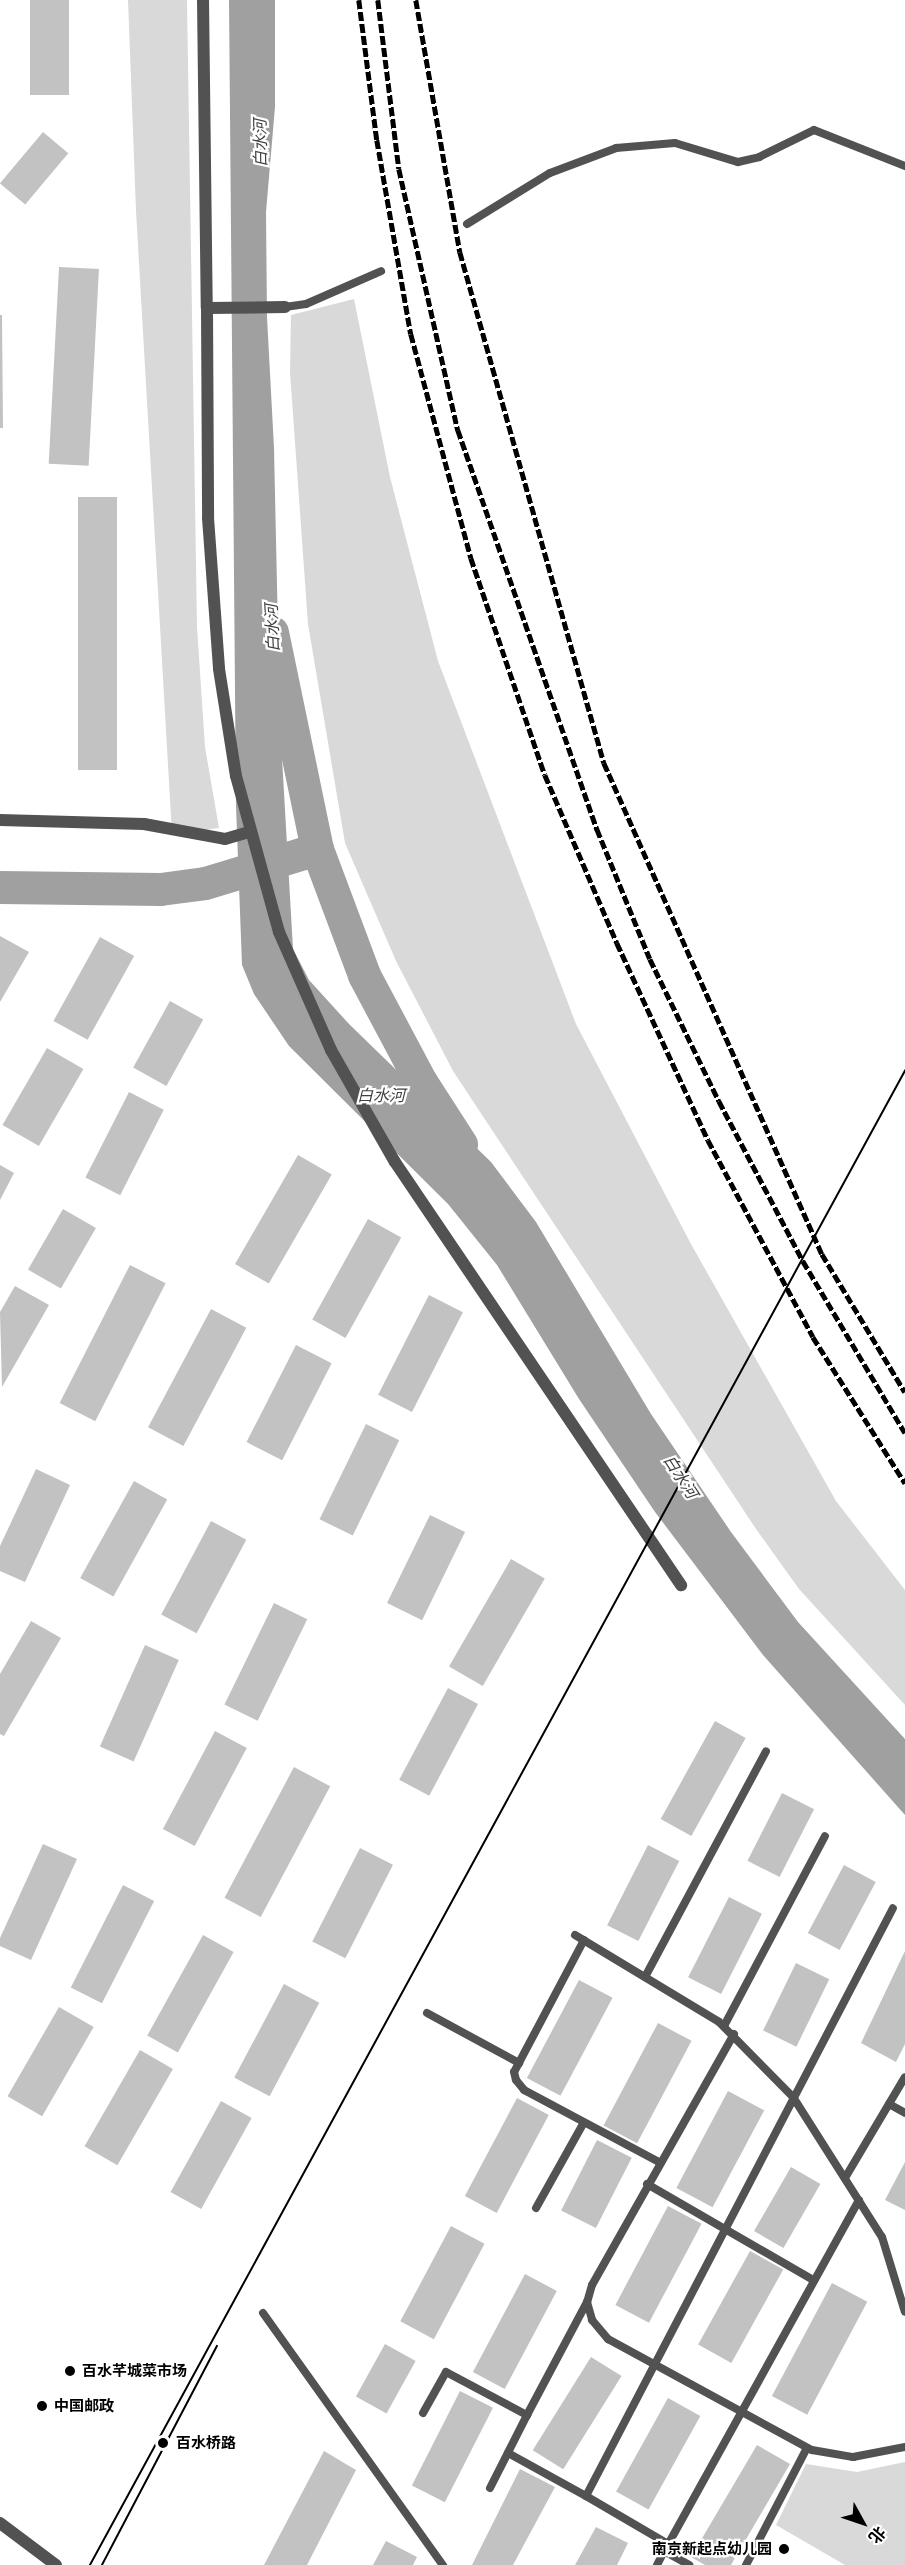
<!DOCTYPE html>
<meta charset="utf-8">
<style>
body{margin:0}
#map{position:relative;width:905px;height:2565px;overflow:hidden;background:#fff;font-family:"Public Sans","Noto Sans SC",sans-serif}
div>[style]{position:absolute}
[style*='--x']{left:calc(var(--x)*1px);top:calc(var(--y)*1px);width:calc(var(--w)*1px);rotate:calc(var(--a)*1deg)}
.green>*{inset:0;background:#d9d9d9}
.water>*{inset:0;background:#a0a0a0}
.river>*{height:33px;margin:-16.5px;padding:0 16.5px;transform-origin:16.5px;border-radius:16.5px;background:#a0a0a0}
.building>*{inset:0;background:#c2c2c2;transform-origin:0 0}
.service>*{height:8px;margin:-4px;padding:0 4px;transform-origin:4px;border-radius:4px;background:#525252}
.minor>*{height:12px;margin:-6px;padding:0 6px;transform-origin:6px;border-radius:6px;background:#525252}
.tertiary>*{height:12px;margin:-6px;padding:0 6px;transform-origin:6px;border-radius:6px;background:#525252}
.tram>*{height:1.5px;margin:-0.75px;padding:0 0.75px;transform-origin:0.75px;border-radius:0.75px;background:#000}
.rail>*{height:4.5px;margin-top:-2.25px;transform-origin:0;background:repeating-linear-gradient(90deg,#000 0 9px,transparent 0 12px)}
.dots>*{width:16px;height:16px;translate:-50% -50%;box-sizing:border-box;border:3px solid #fff;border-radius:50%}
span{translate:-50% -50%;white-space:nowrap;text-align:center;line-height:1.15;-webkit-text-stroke:4.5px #fff;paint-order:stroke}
.poi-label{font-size:15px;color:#000;font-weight:700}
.left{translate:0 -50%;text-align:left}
.right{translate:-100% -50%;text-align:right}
.water-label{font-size:16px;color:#414141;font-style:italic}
.north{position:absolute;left:833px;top:2493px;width:60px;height:60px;-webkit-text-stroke:4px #fff;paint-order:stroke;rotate:130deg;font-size:16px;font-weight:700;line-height:24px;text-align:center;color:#000}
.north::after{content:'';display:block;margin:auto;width:21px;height:27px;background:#000;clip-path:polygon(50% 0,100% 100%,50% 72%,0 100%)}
</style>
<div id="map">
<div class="green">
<div style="clip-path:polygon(128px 0,187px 0,197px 627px,205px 747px,219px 828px,172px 834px,136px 211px)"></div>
<div style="clip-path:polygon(354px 299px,390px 477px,438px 661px,576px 1024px,691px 1244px,836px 1501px,905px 1590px,905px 1705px,799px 1589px,756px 1529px,453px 1071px,396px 961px,345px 843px,308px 624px,290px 372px,291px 315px)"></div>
<div style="clip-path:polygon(905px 2462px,905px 2565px,845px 2565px,776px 2525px,806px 2464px,857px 2472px)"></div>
</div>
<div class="water">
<div style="clip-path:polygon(229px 0,275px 0,275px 107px,266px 212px,267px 317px,274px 448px,280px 723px,293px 949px,309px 980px,349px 1024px,491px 1162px,536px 1222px,651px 1414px,731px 1532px,798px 1622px,905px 1739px,905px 1815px,763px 1655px,655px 1512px,579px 1399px,497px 1265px,448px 1204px,289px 1046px,254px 994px,242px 965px,236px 806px)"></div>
</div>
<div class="river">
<div style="--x:272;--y:632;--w:222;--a:78.3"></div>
<div style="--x:317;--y:849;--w:134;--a:69.5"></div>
<div style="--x:364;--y:975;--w:121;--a:62"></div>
<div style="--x:421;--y:1082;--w:74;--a:57.2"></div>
<div style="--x:0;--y:887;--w:160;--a:0.7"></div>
<div style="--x:160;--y:889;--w:45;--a:-7.6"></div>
<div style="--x:205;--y:883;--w:117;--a:-16.9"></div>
</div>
<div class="building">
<div style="left:30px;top:0;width:39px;height:95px"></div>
<div style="left:43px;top:132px;width:33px;height:67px;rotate:40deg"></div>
<div style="left:59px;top:267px;width:40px;height:197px;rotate:3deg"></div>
<div style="clip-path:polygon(0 315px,2px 315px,3px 428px,0 428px)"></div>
<div style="left:117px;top:497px;width:273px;height:39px;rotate:90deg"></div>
<div style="clip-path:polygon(0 936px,29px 952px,0 1002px)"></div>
<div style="left:100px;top:937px;width:39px;height:96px;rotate:29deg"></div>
<div style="left:170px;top:1001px;width:38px;height:76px;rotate:29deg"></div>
<div style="left:47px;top:1048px;width:42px;height:89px;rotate:30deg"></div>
<div style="left:129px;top:1092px;width:39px;height:96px;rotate:27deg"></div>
<div style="left:298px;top:1155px;width:39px;height:126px;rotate:30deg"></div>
<div style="clip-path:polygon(0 1165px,14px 1173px,0 1200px)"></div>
<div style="left:63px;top:1209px;width:38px;height:70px;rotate:30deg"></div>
<div style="left:368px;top:1219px;width:38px;height:115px;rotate:29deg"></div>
<div style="left:130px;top:1265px;width:40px;height:155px;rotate:27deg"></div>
<div style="clip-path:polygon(15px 1286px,49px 1305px,2px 1387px,0 1312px)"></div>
<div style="left:429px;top:1295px;width:38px;height:112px;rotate:27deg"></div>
<div style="left:211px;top:1309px;width:40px;height:134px;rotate:28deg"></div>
<div style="left:296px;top:1345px;width:40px;height:109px;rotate:27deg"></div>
<div style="left:366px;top:1424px;width:37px;height:106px;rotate:26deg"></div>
<div style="clip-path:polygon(36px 1469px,70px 1485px,25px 1582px,0 1571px,0 1546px)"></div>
<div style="left:134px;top:1481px;width:38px;height:111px;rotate:29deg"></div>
<div style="left:430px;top:1515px;width:39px;height:98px;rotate:26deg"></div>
<div style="left:211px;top:1521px;width:40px;height:106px;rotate:28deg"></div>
<div style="left:511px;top:1559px;width:39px;height:124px;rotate:30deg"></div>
<div style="left:274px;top:1603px;width:37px;height:113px;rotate:26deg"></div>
<div style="clip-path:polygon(31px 1621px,61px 1638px,4px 1736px,0 1734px,0 1674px)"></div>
<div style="left:145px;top:1645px;width:37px;height:111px;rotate:24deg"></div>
<div style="left:448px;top:1688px;width:34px;height:104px;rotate:28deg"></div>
<div style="left:715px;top:1721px;width:35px;height:112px;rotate:29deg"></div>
<div style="left:215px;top:1731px;width:36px;height:111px;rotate:28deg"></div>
<div style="left:294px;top:1767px;width:41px;height:148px;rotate:28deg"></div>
<div style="left:782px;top:1793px;width:36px;height:76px;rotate:27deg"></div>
<div style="clip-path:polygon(43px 1844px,77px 1859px,31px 1960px,0 1946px,0 1938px)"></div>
<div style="left:648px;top:1845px;width:35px;height:90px;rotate:27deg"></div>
<div style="left:360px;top:1848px;width:37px;height:105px;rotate:27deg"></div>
<div style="left:844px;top:1865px;width:36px;height:77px;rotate:28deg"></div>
<div style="left:123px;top:1885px;width:35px;height:115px;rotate:27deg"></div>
<div style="left:729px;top:1897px;width:37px;height:90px;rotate:27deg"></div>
<div style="left:203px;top:1935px;width:35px;height:115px;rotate:29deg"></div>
<div style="clip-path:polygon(905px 1951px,905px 2044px,896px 2062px,861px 2043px)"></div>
<div style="left:796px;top:1963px;width:37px;height:75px;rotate:26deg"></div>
<div style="left:579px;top:1980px;width:38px;height:111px;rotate:28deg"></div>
<div style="left:284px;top:1984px;width:40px;height:106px;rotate:28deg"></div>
<div style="left:59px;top:2007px;width:40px;height:103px;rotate:30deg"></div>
<div style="left:658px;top:2023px;width:38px;height:116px;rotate:28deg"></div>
<div style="left:140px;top:2050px;width:38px;height:111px;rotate:30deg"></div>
<div style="left:728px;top:2091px;width:41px;height:110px;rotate:28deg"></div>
<div style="left:517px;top:2098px;width:36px;height:111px;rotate:28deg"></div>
<div style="left:221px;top:2101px;width:35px;height:104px;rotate:29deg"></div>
<div style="left:597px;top:2140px;width:39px;height:79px;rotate:27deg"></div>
<div style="clip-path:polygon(905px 2162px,905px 2210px,885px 2200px)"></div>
<div style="left:791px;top:2167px;width:34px;height:74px;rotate:30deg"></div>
<div style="left:668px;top:2206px;width:38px;height:112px;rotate:28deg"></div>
<div style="left:451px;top:2226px;width:38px;height:108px;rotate:28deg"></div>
<div style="left:750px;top:2251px;width:38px;height:107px;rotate:29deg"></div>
<div style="left:525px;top:2274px;width:36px;height:111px;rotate:28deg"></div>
<div style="left:832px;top:2283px;width:40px;height:128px;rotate:28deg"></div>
<div style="left:385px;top:2344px;width:35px;height:60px;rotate:29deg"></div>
<div style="left:591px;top:2357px;width:36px;height:110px;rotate:32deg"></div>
<div style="left:460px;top:2391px;width:37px;height:106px;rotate:27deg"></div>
<div style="left:668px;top:2398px;width:37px;height:107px;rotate:29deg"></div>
<div style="clip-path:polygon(757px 2445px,790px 2464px,731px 2565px,705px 2565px,691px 2557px)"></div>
<div style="clip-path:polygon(324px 2451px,356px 2470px,307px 2565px,264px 2565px)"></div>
<div style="clip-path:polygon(520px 2469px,555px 2487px,513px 2565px,472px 2565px)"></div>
<div style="clip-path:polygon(596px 2527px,628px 2543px,617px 2565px,575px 2565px)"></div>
<div style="clip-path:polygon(386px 2541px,417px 2557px,413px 2565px,373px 2565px)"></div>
</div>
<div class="service">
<div style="--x:467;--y:224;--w:97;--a:-31.6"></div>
<div style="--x:550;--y:173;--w:71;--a:-20.7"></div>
<div style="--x:616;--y:148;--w:59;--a:-4.8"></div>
<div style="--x:675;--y:143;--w:66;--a:16.8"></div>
<div style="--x:738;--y:162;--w:22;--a:-13"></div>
<div style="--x:759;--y:157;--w:61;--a:-26.1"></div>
<div style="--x:814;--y:130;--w:98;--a:21.6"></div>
<div style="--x:285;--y:307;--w:21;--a:-8"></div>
<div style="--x:306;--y:304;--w:82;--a:-23.7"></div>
<div style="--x:575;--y:1935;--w:168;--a:31.1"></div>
<div style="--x:719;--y:2022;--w:105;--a:45.4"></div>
<div style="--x:793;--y:2097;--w:166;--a:57.6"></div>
<div style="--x:882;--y:2237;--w:78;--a:73"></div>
<div style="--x:584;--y:1940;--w:149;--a:117.9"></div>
<div style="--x:514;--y:2072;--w:8;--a:76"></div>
<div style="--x:516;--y:2080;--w:13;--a:51"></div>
<div style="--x:524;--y:2090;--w:153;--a:28.1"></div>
<div style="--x:645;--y:1977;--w:256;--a:-61.8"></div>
<div style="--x:427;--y:2013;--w:105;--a:28.5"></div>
<div style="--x:724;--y:2026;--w:215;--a:-62"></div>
<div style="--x:734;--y:2034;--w:288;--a:119.5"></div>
<div style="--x:592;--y:2285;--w:18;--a:106"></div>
<div style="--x:587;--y:2302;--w:19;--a:74"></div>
<div style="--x:592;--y:2320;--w:25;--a:50"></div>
<div style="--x:608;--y:2339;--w:232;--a:28.6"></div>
<div style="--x:812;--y:2450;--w:42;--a:9.7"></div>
<div style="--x:853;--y:2457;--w:53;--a:-10.9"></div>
<div style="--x:889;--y:2104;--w:18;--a:29"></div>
<div style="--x:845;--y:2178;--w:117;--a:-59.3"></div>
<div style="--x:647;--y:2184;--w:192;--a:30"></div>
<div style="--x:859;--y:2200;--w:393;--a:119"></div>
<div style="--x:668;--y:2544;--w:95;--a:-149.7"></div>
<div style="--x:586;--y:2496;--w:663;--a:-62.43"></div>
<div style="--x:536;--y:2208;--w:98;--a:-60.8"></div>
<div style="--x:263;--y:2313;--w:310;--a:54.5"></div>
<div style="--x:423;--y:2413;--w:47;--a:-60.7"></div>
<div style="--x:446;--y:2372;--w:92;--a:28"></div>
<div style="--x:527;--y:2415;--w:128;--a:-62"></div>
<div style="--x:508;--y:2453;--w:89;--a:28.9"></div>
<div style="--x:490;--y:2488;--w:82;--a:-63.1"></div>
<div style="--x:664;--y:2551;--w:29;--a:29"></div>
<div style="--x:657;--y:2565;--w:20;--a:-63"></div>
<div style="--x:746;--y:2565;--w:132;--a:-62.5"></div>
</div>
<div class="minor">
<div style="--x:203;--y:0;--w:308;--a:89.3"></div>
<div style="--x:207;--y:308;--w:78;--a:-0.7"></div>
<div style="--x:207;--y:308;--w:210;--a:89.7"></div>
<div style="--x:208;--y:518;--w:151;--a:85.8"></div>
<div style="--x:219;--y:669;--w:108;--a:81"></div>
<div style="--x:236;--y:776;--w:162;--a:74.6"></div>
<div style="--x:279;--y:932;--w:129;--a:66.2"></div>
<div style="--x:331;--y:1050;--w:129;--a:60.3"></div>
<div style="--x:395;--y:1162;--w:511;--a:55.94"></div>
<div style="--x:0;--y:820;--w:144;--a:1.6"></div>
<div style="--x:144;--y:824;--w:82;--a:10.5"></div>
<div style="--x:225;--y:839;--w:26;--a:-16"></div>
</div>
<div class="tertiary">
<div style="--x:0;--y:2523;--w:70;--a:36.9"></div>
</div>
<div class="tram">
<div style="--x:90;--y:2565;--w:1702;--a:-61.39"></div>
<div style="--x:102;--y:2565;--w:247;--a:-62.3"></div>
</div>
<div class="rail">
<div style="--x:359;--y:0;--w:141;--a:82.7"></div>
<div style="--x:377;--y:140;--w:197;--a:80.1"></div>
<div style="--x:411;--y:334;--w:232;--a:75"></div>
<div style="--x:471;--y:558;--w:229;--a:71.2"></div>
<div style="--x:545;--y:775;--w:183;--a:66.8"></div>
<div style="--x:617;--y:943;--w:217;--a:65.2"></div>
<div style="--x:708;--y:1140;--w:223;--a:61.9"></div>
<div style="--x:813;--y:1337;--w:173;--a:57.8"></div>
<div style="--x:378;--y:0;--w:170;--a:82.9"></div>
<div style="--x:399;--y:169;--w:268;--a:77.3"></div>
<div style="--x:458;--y:430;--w:423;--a:70.8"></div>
<div style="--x:597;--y:829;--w:140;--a:67.8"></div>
<div style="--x:650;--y:959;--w:158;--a:64.1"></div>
<div style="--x:719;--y:1101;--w:181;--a:62.3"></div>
<div style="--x:803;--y:1261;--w:200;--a:59.3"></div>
<div style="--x:416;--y:0;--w:256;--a:80.1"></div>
<div style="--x:460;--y:252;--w:531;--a:74.26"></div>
<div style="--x:604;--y:763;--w:537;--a:66.06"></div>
<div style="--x:822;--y:1254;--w:161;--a:59"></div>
</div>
<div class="dots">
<div style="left:70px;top:2371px;background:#000"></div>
<div style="left:42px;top:2406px;background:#000"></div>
<div style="left:163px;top:2443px;background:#000"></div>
<div style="left:784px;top:2549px;background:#000"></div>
</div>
<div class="poi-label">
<span class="left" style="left:82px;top:2371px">百水芊城菜市场</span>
<span class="left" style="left:54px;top:2406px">中国邮政</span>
<span class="left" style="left:176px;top:2443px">百水桥路</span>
<span class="right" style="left:772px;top:2549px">南京新起点幼儿园</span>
</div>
<div class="water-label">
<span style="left:261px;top:143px;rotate:-91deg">白水河</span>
<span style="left:273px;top:628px;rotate:-93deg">白水河</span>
<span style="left:381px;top:1096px">白水河</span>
<span style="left:680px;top:1477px;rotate:57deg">白水河</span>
</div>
<div class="north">北</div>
</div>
